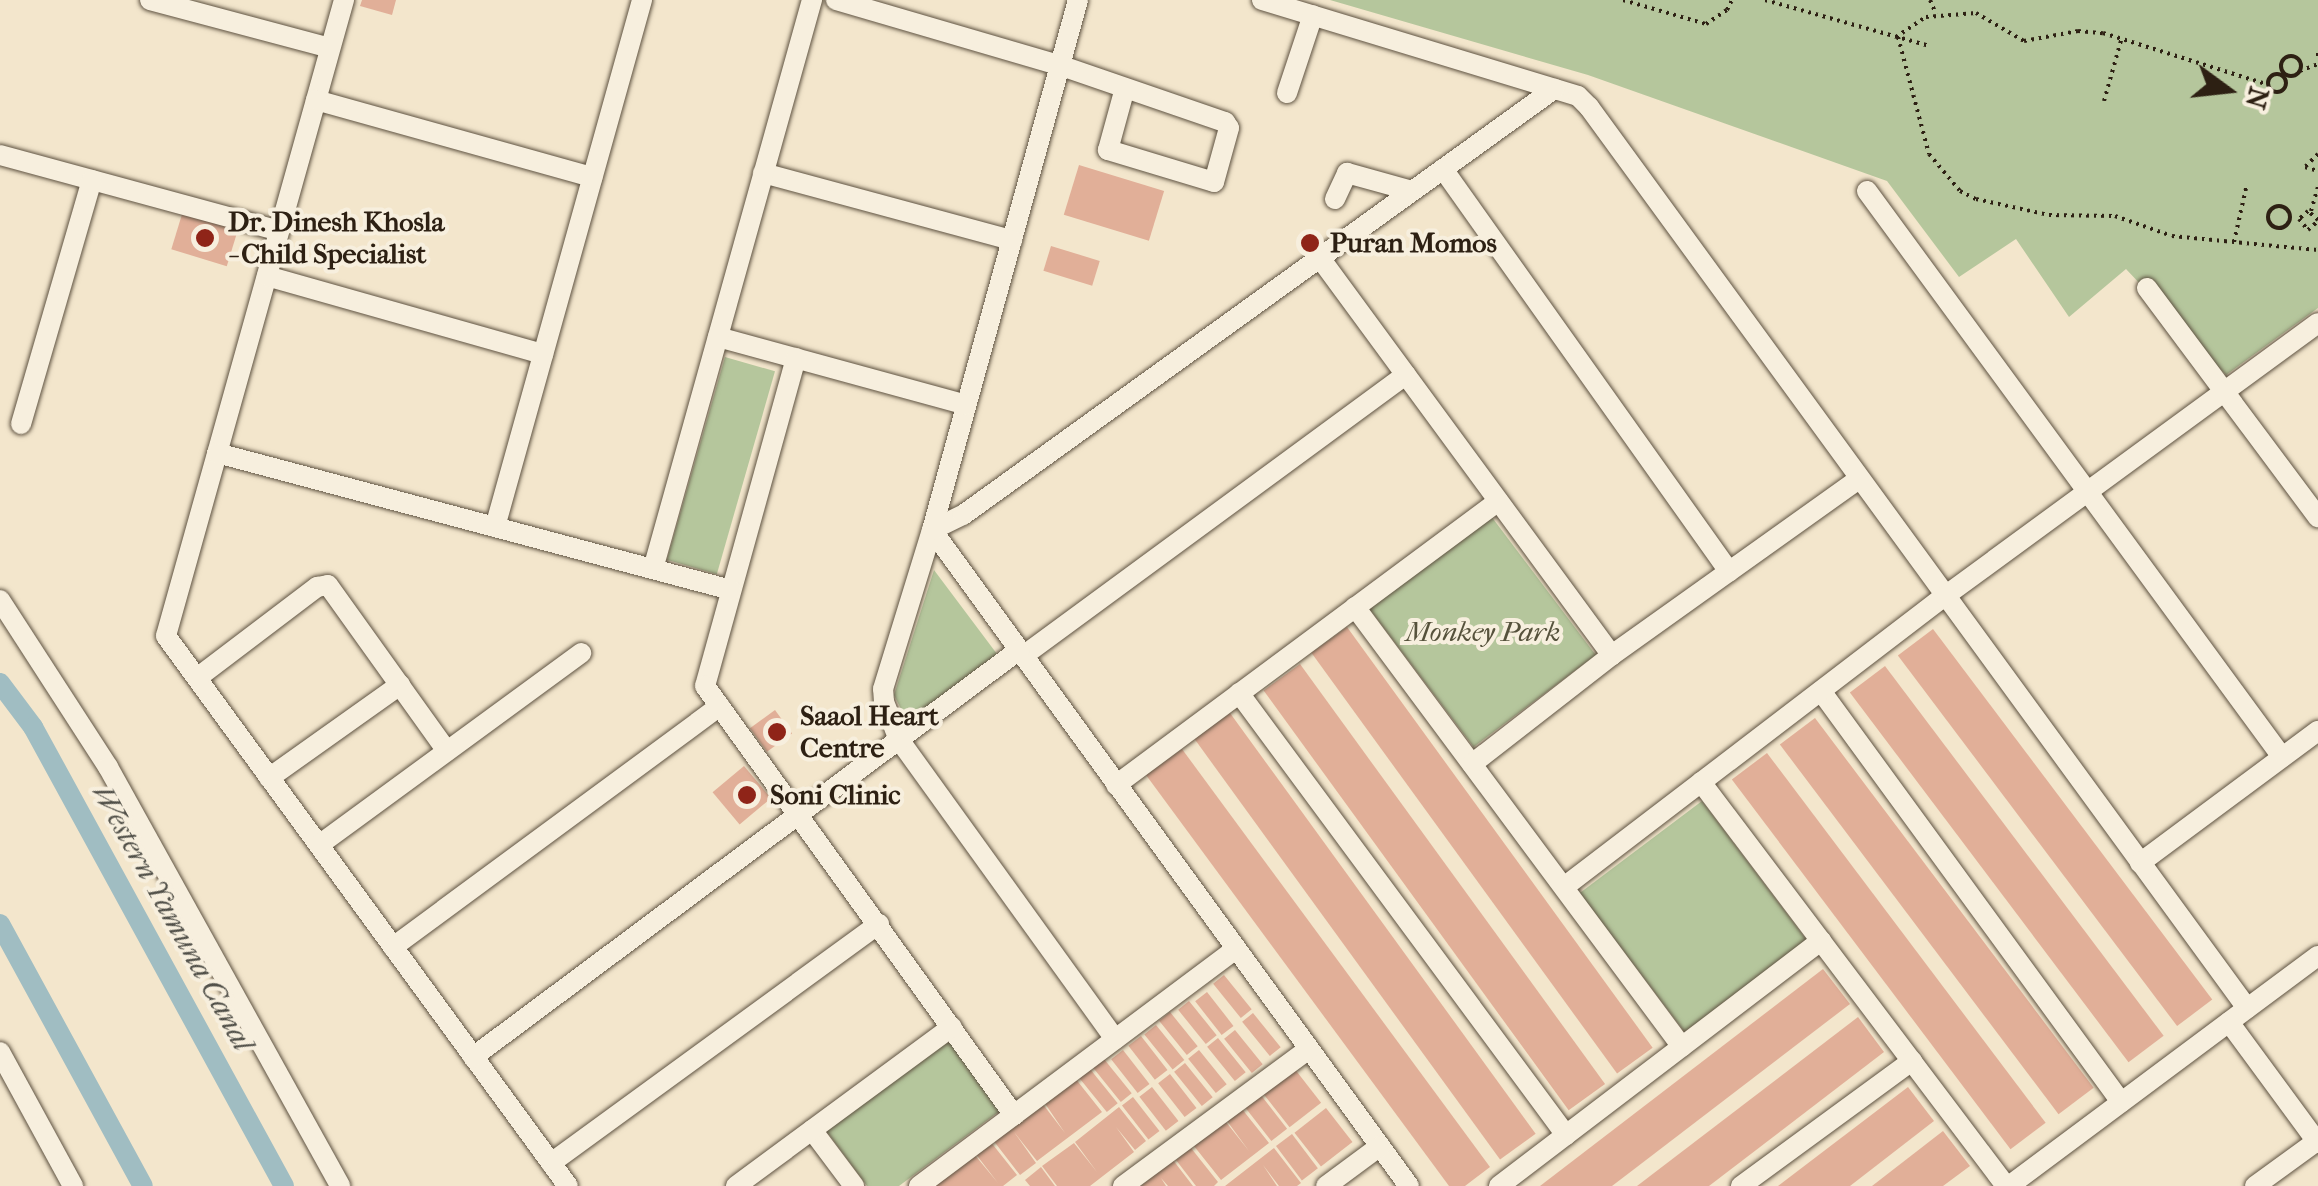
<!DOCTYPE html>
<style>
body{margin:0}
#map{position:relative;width:2318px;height:1186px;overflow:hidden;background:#f3e6cc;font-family:"IM FELL French Canon",serif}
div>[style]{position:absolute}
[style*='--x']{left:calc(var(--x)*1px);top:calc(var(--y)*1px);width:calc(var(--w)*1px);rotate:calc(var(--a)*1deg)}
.green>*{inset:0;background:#b5c69c;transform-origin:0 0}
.canal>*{height:20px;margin:-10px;padding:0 10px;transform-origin:10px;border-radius:10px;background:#a0bdc2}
.building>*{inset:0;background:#e1af98;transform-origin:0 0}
.path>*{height:4px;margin-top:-2px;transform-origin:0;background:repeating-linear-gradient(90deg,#2d2013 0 2.5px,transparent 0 7.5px)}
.path>.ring{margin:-2px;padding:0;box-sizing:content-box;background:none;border:4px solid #2d2013;border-radius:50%}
.roads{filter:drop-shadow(0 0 2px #5e5241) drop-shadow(0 0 2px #5e5241)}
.minor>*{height:20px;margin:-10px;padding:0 10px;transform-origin:10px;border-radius:10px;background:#f7efde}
.dots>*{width:28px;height:28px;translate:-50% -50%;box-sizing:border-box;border:5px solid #f7efde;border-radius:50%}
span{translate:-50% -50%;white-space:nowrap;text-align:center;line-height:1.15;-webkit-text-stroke:8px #f7efde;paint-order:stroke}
.poi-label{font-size:28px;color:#2d2013;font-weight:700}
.left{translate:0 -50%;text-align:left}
.park-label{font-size:28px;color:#56523c;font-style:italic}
.water-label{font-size:30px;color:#504f48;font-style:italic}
.north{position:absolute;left:2178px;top:40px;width:100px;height:100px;-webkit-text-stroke:8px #f7efde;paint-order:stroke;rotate:105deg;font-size:28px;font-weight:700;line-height:40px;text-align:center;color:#2d2013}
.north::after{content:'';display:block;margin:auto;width:35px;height:45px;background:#2d2013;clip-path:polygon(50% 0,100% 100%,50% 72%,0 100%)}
</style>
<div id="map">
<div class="green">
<div style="clip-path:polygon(1330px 0,2318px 0,2318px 308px,2226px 375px,2126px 269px,2069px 317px,2016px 239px,1959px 277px,1887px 181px,1588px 75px)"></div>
<div style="left:725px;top:357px;width:52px;height:211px;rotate:16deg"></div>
<div style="left:1491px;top:516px;width:174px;height:153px;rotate:53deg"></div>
<div style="clip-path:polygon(934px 570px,997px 654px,907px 721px,894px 695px)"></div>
<div style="left:1702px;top:801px;width:174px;height:153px;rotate:53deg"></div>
<div style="clip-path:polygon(948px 1038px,1001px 1110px,899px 1186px,867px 1186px,825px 1129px)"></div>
</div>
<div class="canal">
<div style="--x:0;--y:683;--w:55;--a:53.1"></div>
<div style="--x:33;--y:727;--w:523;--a:61.33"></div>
<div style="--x:0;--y:924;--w:298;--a:61.4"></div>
</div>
<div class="building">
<div style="clip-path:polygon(362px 0,396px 0,392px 15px,360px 6px)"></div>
<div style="left:1079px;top:165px;width:89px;height:52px;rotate:17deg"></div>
<div style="left:183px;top:211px;width:58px;height:40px;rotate:17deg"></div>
<div style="left:1051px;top:246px;width:51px;height:26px;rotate:17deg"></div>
<div style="left:1347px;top:627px;width:520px;height:44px;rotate:54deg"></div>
<div style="left:1933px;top:629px;width:464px;height:44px;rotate:53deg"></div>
<div style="left:1300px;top:664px;width:519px;height:45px;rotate:54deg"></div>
<div style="left:1885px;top:666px;width:463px;height:44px;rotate:53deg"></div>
<div style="left:775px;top:710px;width:29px;height:31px;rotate:54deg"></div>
<div style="left:1230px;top:713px;width:520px;height:44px;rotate:54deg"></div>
<div style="left:1815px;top:718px;width:463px;height:44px;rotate:53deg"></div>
<div style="clip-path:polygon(1182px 749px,1490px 1167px,1465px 1186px,1449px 1186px,1146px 775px)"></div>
<div style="left:1767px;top:753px;width:463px;height:44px;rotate:53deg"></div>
<div style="left:744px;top:766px;width:42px;height:41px;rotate:50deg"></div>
<div style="clip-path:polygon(1823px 969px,1850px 1004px,1633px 1170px,1612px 1186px,1540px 1186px)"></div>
<div style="left:1224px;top:975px;width:44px;height:14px;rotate:51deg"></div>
<div style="left:1207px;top:992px;width:43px;height:15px;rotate:52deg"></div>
<div style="left:1189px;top:1001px;width:44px;height:14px;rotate:51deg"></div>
<div style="left:1170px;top:1012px;width:44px;height:14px;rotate:51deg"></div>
<div style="left:1253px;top:1013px;width:44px;height:14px;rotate:51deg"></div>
<div style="clip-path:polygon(1858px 1017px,1884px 1052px,1709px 1186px,1637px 1186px)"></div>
<div style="left:1156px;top:1025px;width:45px;height:15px;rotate:51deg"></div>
<div style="left:1235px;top:1030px;width:44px;height:14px;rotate:51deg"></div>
<div style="left:1141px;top:1036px;width:43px;height:16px;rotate:52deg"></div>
<div style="left:1218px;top:1038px;width:44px;height:14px;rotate:51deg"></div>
<div style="left:1123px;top:1050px;width:43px;height:15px;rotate:52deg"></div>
<div style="left:1199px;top:1050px;width:44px;height:14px;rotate:51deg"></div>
<div style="left:1104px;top:1059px;width:44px;height:14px;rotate:51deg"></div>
<div style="left:1185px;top:1063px;width:44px;height:14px;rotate:51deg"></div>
<div style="left:1294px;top:1068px;width:44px;height:40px;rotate:52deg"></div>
<div style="left:1090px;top:1069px;width:44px;height:14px;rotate:51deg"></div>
<div style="left:1170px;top:1074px;width:43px;height:15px;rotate:52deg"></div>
<div style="clip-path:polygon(1075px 1078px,1102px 1112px,1037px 1161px,1014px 1132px,1036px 1163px,1020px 1175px,993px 1140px,1042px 1103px,1065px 1133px,1044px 1102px)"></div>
<div style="left:1152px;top:1087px;width:43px;height:16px;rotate:52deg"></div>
<div style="clip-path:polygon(1908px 1087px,1934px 1121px,1850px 1186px,1778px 1186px)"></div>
<div style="left:1260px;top:1094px;width:44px;height:20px;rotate:52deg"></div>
<div style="left:1133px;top:1097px;width:43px;height:14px;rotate:52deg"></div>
<div style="clip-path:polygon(1119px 1107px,1146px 1141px,1135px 1150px,1116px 1127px,1134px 1152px,1090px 1186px,1057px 1186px,1042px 1166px,1074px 1143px,1097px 1172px,1075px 1142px)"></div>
<div style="left:1326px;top:1108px;width:43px;height:40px;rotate:52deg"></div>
<div style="clip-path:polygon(1242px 1109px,1269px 1143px,1221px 1180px,1194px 1146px,1226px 1122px,1249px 1151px,1227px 1121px)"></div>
<div style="clip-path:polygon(1943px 1131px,1970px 1166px,1943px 1186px,1872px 1186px)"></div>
<div style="left:1292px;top:1134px;width:43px;height:20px;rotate:53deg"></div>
<div style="clip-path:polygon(990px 1141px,1017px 1175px,1003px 1186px,933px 1186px,974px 1154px,998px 1183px,975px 1153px)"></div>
<div style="clip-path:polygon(1191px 1148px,1218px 1182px,1214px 1186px,1196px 1186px,1176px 1160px)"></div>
<div style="clip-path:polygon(1274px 1148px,1301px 1183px,1297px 1186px,1279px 1186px,1263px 1165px,1277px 1186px,1225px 1186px)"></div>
<div style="clip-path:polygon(1173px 1160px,1193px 1186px,1168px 1186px,1161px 1178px,1166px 1186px,1141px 1186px)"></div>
<div style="clip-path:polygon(1041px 1167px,1055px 1186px,1030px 1186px,1025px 1180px)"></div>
</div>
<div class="path">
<div style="--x:1623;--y:0;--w:86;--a:16.1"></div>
<div style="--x:1706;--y:24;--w:25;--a:-34"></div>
<div style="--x:1727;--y:10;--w:11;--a:-63"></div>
<div style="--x:1765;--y:0;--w:171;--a:15.6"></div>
<div style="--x:1930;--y:0;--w:15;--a:67"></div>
<div style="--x:1896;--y:37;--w:36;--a:-34"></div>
<div style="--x:1926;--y:17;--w:50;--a:-4.6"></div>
<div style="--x:1976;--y:13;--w:56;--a:30.3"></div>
<div style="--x:2024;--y:41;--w:55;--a:-10.5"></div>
<div style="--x:2078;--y:31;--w:25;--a:5"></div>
<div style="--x:2103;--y:33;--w:174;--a:17.4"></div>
<div style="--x:1898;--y:37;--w:121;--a:75.2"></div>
<div style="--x:1929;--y:154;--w:48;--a:50"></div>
<div style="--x:1960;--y:191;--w:18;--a:27"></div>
<div style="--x:1976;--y:199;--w:75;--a:12.4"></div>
<div style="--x:2049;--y:215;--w:66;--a:0.9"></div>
<div style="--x:2115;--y:216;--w:60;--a:19.3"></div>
<div style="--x:2172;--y:236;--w:147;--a:5.5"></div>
<div style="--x:2318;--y:53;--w:7;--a:90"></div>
<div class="ring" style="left:2281px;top:56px;width:16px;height:16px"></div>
<div style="--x:2300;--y:71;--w:19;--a:-21"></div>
<div class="ring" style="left:2268px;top:74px;width:14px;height:14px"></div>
<div style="--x:2104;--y:101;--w:66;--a:-74.3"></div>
<div style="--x:2318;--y:154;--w:18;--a:135"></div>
<div style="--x:2305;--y:167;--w:14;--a:17"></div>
<div class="ring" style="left:2268px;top:206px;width:18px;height:18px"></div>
<div style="--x:2311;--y:211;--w:25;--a:-74"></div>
<div style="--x:2318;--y:220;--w:13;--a:-138"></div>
<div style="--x:2308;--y:211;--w:12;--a:138"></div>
<div style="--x:2299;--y:219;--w:14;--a:51"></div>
<div style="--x:2308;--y:230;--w:13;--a:-42"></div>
<div style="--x:2234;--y:242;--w:59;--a:-77.4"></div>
</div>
<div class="roads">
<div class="minor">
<div style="--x:150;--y:0;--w:186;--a:14.9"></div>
<div style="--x:344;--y:0;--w:660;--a:105.64"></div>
<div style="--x:166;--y:636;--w:681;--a:53.84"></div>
<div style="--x:836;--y:0;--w:232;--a:16.3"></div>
<div style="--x:1059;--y:65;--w:176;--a:19"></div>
<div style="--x:1225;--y:122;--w:7;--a:56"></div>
<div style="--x:1229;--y:128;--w:56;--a:105.5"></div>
<div style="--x:1214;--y:182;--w:111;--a:-163.2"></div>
<div style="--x:1108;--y:150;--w:64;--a:-74.7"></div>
<div style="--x:1078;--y:0;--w:550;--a:105.4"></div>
<div style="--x:932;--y:530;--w:811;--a:53.98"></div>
<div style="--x:1262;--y:0;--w:330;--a:16.9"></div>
<div style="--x:1578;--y:96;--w:16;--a:45"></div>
<div style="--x:1589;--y:107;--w:1116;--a:53.86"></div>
<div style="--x:1287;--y:93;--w:82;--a:-71.6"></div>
<div style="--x:316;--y:100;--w:287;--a:15.6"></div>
<div style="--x:0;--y:155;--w:289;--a:15.2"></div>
<div style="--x:1443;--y:169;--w:494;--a:54.6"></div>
<div style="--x:763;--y:173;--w:258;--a:15.1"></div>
<div style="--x:1867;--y:191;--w:702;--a:53.75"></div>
<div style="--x:1335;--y:199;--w:29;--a:-65"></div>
<div style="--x:1347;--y:173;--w:67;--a:15.5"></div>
<div style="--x:1320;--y:258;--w:493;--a:53.7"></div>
<div style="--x:267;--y:276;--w:287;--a:15.8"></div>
<div style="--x:2147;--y:288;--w:286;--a:53.3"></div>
<div style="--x:718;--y:337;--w:257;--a:15.3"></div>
<div style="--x:796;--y:358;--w:340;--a:105.5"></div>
<div style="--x:705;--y:686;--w:529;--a:54.24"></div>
<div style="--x:21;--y:424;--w:254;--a:-73.8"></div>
<div style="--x:217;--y:453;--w:532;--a:14.92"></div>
<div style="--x:495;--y:527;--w:547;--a:-74.41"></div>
<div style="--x:653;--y:569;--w:591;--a:-74.39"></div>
<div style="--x:0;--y:600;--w:199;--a:57.1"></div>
<div style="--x:108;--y:767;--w:479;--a:61"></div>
<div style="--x:1355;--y:607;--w:548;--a:53.38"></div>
<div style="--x:1023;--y:656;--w:475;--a:-36.3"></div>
<div style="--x:197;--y:678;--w:151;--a:-37.2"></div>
<div style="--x:317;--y:587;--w:11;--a:-10"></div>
<div style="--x:328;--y:585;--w:204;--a:54.4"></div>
<div style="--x:1821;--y:691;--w:509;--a:53.87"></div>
<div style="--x:1239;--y:693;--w:550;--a:53.51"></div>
<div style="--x:1472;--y:764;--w:177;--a:-37.9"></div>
<div style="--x:1612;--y:655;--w:303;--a:-35.5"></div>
<div style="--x:269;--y:778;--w:161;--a:-35.4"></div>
<div style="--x:1701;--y:782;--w:506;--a:52.95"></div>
<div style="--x:1116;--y:785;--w:476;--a:-36.6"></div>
<div style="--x:319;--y:845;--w:325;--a:-36.2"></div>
<div style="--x:2140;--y:863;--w:222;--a:-36.6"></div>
<div style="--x:1564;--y:887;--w:479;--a:-37.4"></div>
<div style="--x:1945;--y:596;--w:462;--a:-36.2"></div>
<div style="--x:393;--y:947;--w:406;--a:-36.4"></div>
<div style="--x:2229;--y:1022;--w:150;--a:53.7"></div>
<div style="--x:1115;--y:1039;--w:369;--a:-125.8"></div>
<div style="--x:899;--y:740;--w:41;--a:-111.5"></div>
<div style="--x:884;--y:702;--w:13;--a:-94"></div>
<div style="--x:883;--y:689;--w:166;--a:-72.9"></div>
<div style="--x:932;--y:530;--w:34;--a:-26"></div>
<div style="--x:963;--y:515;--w:729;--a:-35.78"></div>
<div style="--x:0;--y:1052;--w:153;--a:61.4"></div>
<div style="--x:473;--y:1057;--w:681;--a:-36.7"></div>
<div style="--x:812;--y:1130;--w:70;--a:53.1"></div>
<div style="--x:551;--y:1163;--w:406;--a:-36.1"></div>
<div style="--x:736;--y:1186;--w:268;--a:-36.4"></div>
<div style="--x:919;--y:1186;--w:396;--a:-36.8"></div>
<div style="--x:1123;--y:1186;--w:231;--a:-36.4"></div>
<div style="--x:1326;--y:1186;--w:67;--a:-36.5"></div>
<div style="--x:1499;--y:1186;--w:405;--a:-37.3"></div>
<div style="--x:1741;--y:1186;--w:212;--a:-36.2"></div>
<div style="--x:2009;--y:1186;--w:385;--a:-36.7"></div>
<div style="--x:2255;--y:1186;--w:77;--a:-36"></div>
</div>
</div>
<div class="dots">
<div style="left:205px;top:238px;background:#8f2418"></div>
<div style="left:1310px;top:243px;background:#8f2418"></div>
<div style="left:777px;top:732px;background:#8f2418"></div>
<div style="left:747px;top:795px;background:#8f2418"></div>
</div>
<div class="poi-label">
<span class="left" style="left:228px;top:238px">Dr. Dinesh Khosla<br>- Child Specialist</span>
<span class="left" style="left:1330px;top:243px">Puran Momos</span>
<span class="left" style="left:800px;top:732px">Saaol Heart<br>Centre</span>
<span class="left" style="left:770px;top:795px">Soni Clinic</span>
</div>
<div class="park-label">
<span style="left:1483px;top:632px">Monkey Park</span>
</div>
<div class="water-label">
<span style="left:172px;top:918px;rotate:61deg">Western Yamuna Canal</span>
</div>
<div class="north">N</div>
</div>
